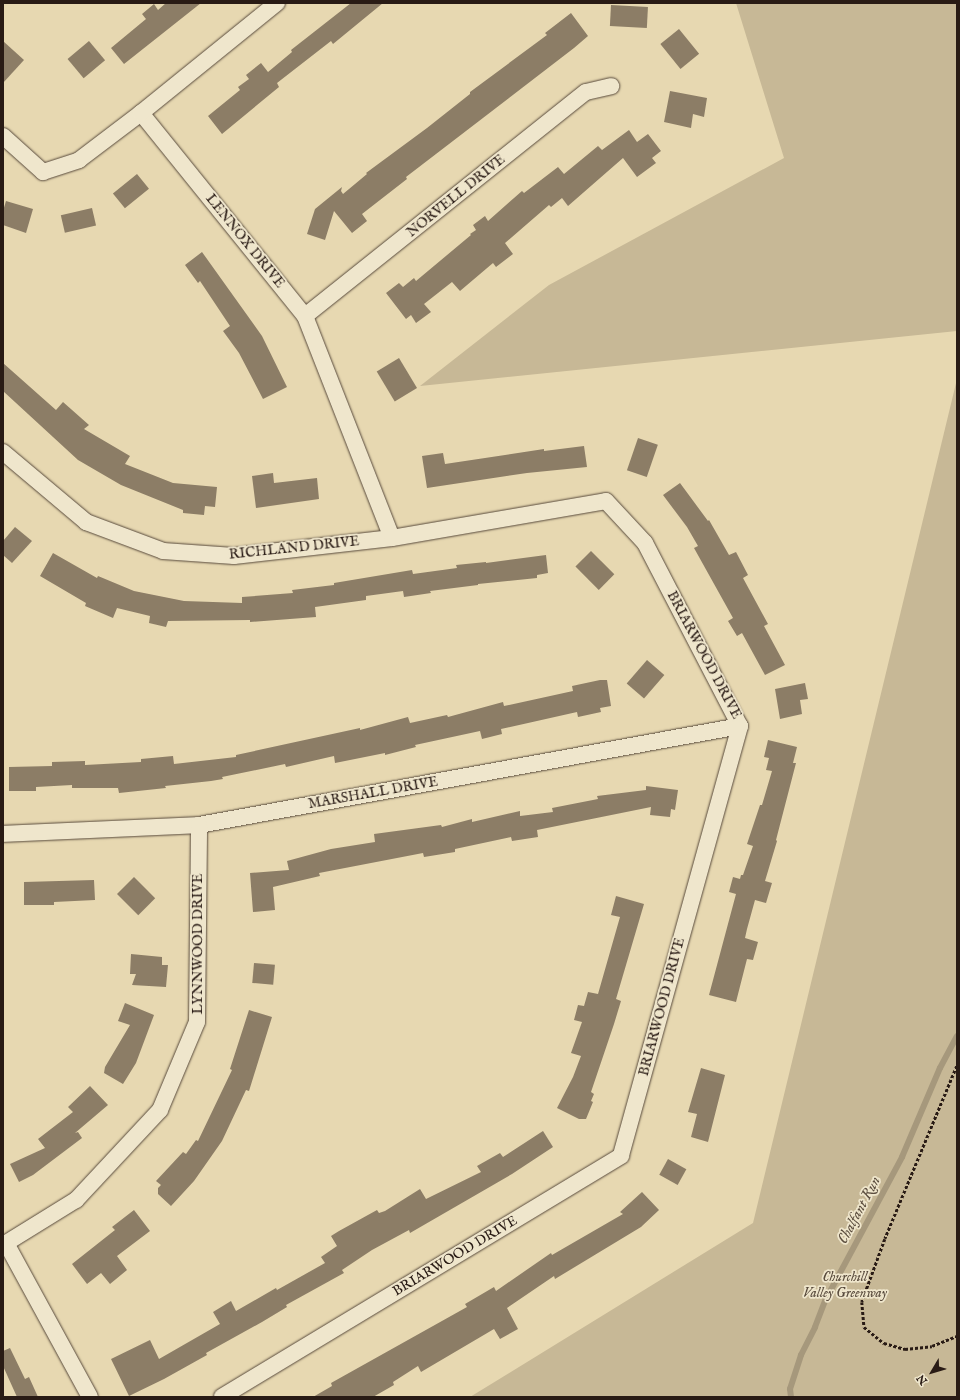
<!DOCTYPE html>
<style>
body{margin:0}
#map{position:relative;width:960px;height:1400px;overflow:hidden;background:#e7d8b1;font-family:"IM FELL English",serif}
div>[style]{position:absolute}
[style*='--x']{left:calc(var(--x)*1px);top:calc(var(--y)*1px);width:calc(var(--w)*1px);rotate:calc(var(--a)*1deg)}
.green>*{inset:0;background:#c7b896}
.stream>*{height:6px;margin:-3px;padding:0 3px;transform-origin:3px;border-radius:3px;background:#a6987c}
.building>*{inset:0;background:#8c7d66;transform-origin:0 0}
.path>*{height:2.5px;margin-top:-1.25px;transform-origin:0;background:repeating-linear-gradient(90deg,#291b15 0 3px,transparent 0 5px)}
.roads{filter:drop-shadow(0 0 1px #584a3c) drop-shadow(0 0 1px #584a3c)}
.minor>*{height:16px;margin:-8px;padding:0 8px;transform-origin:8px;border-radius:8px;background:#efe6cc}
span{translate:-50% -50%;white-space:nowrap;text-align:center;line-height:1.15;-webkit-text-stroke:3.5px #efe6cc;paint-order:stroke}
.street-label{font-size:14px;color:#291b15}
.park-label{font-size:14px;color:#584a3c;font-style:italic}
.water-label{font-size:15px;color:#5b4d3e;font-style:italic}
.frame{position:absolute;inset:0;border:4px solid #291b15;pointer-events:none}
.north{position:absolute;left:912px;top:1352px;width:40px;height:40px;-webkit-text-stroke:3px #efe6cc;paint-order:stroke;rotate:232deg;font-size:11px;font-weight:700;line-height:16px;text-align:center;color:#291b15}
.north::after{content:'';display:block;margin:auto;width:14px;height:18px;background:#291b15;clip-path:polygon(50% 0,100% 100%,50% 72%,0 100%)}
</style>
<div id="map">
<div class="green">
<div style="clip-path:polygon(736px 3px,957px 3px,957px 331px,420px 386px,549px 285px,784px 158px)"></div>
<div style="clip-path:polygon(957px 379px,957px 1397px,470px 1397px,753px 1223px)"></div>
</div>
<div class="stream">
<div style="--x:791;--y:1397;--w:8;--a:-97"></div>
<div style="--x:790;--y:1389;--w:36;--a:-72"></div>
<div style="--x:801;--y:1355;--w:31;--a:-63"></div>
<div style="--x:815;--y:1327;--w:30;--a:-69"></div>
<div style="--x:826;--y:1299;--w:161;--a:-61.8"></div>
<div style="--x:902;--y:1157;--w:97;--a:-66.9"></div>
<div style="--x:940;--y:1068;--w:36;--a:-62"></div>
</div>
<div class="building">
<div style="clip-path:polygon(166px 3px,201px 3px,124px 64px,111px 48px,146px 19px,142px 14px,154px 4px,158px 10px)"></div>
<div style="clip-path:polygon(351px 3px,383px 3px,333px 44px,331px 41px,277px 83px,279px 87px,222px 134px,208px 116px,240px 90px,238px 87px,249px 79px,246px 75px,261px 63px,268px 72px,292px 52px,291px 50px)"></div>
<div style="left:611px;top:5px;width:37px;height:21px;rotate:3deg"></div>
<div style="clip-path:polygon(571px 13px,588px 36px,574px 48px,406px 177px,407px 179px,362px 214px,367px 221px,352px 233px,334px 211px,325px 240px,307px 234px,315px 209px,342px 187px,341px 191px,343px 194px,367px 174px,366px 173px,427px 128px,470px 94px,470px 92px,547px 35px,545px 33px)"></div>
<div style="left:679px;top:29px;width:32px;height:24px;rotate:51deg"></div>
<div style="clip-path:polygon(3px 41px,24px 60px,3px 83px)"></div>
<div style="left:89px;top:41px;width:25px;height:28px;rotate:50deg"></div>
<div style="clip-path:polygon(670px 91px,707px 98px,704px 117px,693px 114px,691px 128px,664px 122px)"></div>
<div style="clip-path:polygon(629px 130px,637px 142px,648px 134px,661px 151px,652px 158px,656px 163px,637px 177px,623px 158px,568px 206px,562px 198px,551px 207px,549px 205px,505px 243px,513px 254px,496px 267px,493px 263px,460px 291px,452px 282px,424px 304px,431px 312px,416px 323px,411px 315px,406px 319px,386px 293px,399px 283px,403px 287px,414px 278px,416px 281px,471px 235px,470px 234px,476px 230px,473px 225px,485px 216px,488px 221px,522px 191px,524px 193px,558px 167px,564px 174px,598px 146px,602px 150px)"></div>
<div style="left:137px;top:174px;width:19px;height:31px;rotate:51deg"></div>
<div style="clip-path:polygon(6px 201px,33px 209px,26px 233px,3px 225px,3px 211px)"></div>
<div style="left:92px;top:208px;width:18px;height:32px;rotate:77deg"></div>
<div style="clip-path:polygon(202px 252px,262px 336px,287px 387px,263px 399px,239px 353px,223px 331px,230px 326px,200px 281px,198px 283px,185px 265px)"></div>
<div style="left:399px;top:358px;width:35px;height:26px;rotate:59deg"></div>
<div style="clip-path:polygon(3px 363px,56px 410px,63px 402px,89px 425px,84px 429px,130px 456px,125px 464px,173px 483px,217px 487px,215px 507px,205px 506px,204px 515px,183px 513px,183px 510px,121px 485px,78px 460px,3px 391px)"></div>
<div style="left:638px;top:438px;width:21px;height:34px;rotate:19deg"></div>
<div style="clip-path:polygon(584px 446px,587px 467px,527px 473px,427px 488px,422px 456px,443px 453px,445px 464px,544px 449px,544px 451px)"></div>
<div style="clip-path:polygon(273px 473px,274px 483px,317px 478px,319px 499px,256px 508px,252px 476px)"></div>
<div style="clip-path:polygon(680px 483px,708px 521px,709px 520px,729px 555px,736px 552px,748px 575px,743px 578px,768px 624px,764px 626px,785px 665px,765px 675px,742px 633px,737px 636px,728px 621px,733px 618px,694px 548px,698px 546px,687px 527px,663px 495px)"></div>
<div style="clip-path:polygon(15px 527px,32px 541px,12px 563px,3px 555px,3px 541px)"></div>
<div style="left:591px;top:551px;width:33px;height:22px;rotate:45deg"></div>
<div style="clip-path:polygon(53px 553px,97px 578px,98px 576px,134px 591px,184px 601px,242px 603px,242px 597px,293px 593px,292px 590px,334px 585px,334px 583px,412px 570px,413px 574px,457px 568px,456px 565px,486px 562px,486px 563px,546px 555px,548px 573px,537px 575px,537px 578px,478px 584px,478px 585px,430px 591px,431px 593px,404px 597px,403px 591px,366px 596px,366px 600px,315px 607px,316px 617px,250px 622px,250px 620px,168px 621px,166px 627px,149px 623px,150px 616px,117px 608px,113px 618px,85px 606px,86px 603px,40px 576px)"></div>
<div style="left:647px;top:660px;width:23px;height:31px;rotate:41deg"></div>
<div style="clip-path:polygon(600px 680px,607px 680px,611px 706px,600px 708px,601px 712px,578px 717px,577px 712px,501px 729px,502px 734px,482px 739px,480px 731px,415px 745px,416px 747px,385px 755px,385px 753px,335px 763px,334px 756px,286px 767px,285px 764px,222px 777px,223px 779px,211px 781px,165px 786px,166px 788px,119px 793px,118px 788px,72px 788px,72px 785px,36px 787px,36px 791px,9px 791px,9px 767px,52px 766px,52px 762px,85px 761px,85px 765px,141px 762px,141px 759px,173px 756px,174px 764px,236px 757px,236px 755px,360px 728px,360px 730px,408px 717px,410px 723px,447px 715px,448px 717px,503px 702px,504px 706px,573px 691px,572px 686px)"></div>
<div style="clip-path:polygon(805px 683px,808px 699px,800px 700px,802px 714px,780px 719px,775px 689px)"></div>
<div style="clip-path:polygon(768px 740px,797px 747px,793px 763px,796px 763px,776px 840px,777px 841px,765px 881px,772px 883px,766px 903px,755px 900px,747px 929px,745px 938px,758px 942px,753px 960px,747px 959px,736px 1002px,709px 995px,736px 894px,729px 892px,733px 877px,740px 879px,741px 875px,743px 875px,753px 846px,747px 844px,760px 805px,762px 805px,772px 771px,766px 770px,769px 758px,764px 757px)"></div>
<div style="clip-path:polygon(646px 786px,678px 790px,675px 810px,671px 809px,670px 817px,650px 815px,651px 807px,537px 830px,538px 837px,512px 841px,511px 837px,455px 849px,455px 852px,424px 857px,423px 853px,319px 873px,320px 876px,273px 887px,275px 910px,253px 912px,250px 873px,289px 870px,287px 861px,331px 849px,375px 842px,374px 834px,441px 825px,442px 827px,472px 819px,472px 822px,520px 811px,520px 816px,553px 812px,552px 808px,598px 799px,597px 796px,646px 790px)"></div>
<div style="left:134px;top:877px;width:30px;height:24px;rotate:45deg"></div>
<div style="clip-path:polygon(94px 880px,95px 900px,54px 902px,54px 905px,24px 905px,24px 882px)"></div>
<div style="clip-path:polygon(616px 896px,644px 904px,616px 999px,621px 1001px,614px 1024px,591px 1092px,594px 1094px,591px 1101px,593px 1102px,586px 1119px,579px 1119px,557px 1108px,573px 1077px,581px 1056px,571px 1053px,582px 1022px,574px 1020px,578px 1005px,584px 1006px,588px 992px,598px 994px,620px 917px,611px 915px)"></div>
<div style="clip-path:polygon(131px 954px,162px 957px,162px 965px,168px 965px,166px 987px,132px 985px,136px 974px,130px 974px)"></div>
<div style="left:254px;top:963px;width:21px;height:20px;rotate:5deg"></div>
<div style="clip-path:polygon(125px 1003px,154px 1015px,136px 1063px,123px 1084px,104px 1073px,105px 1067px,130px 1025px,118px 1021px)"></div>
<div style="clip-path:polygon(249px 1010px,272px 1017px,249px 1091px,246px 1090px,222px 1141px,194px 1181px,171px 1206px,158px 1194px,158px 1188px,161px 1185px,156px 1181px,183px 1152px,186px 1154px,196px 1140px,198px 1141px,232px 1070px,230px 1069px)"></div>
<div style="clip-path:polygon(701px 1068px,725px 1075px,708px 1142px,691px 1137px,697px 1114px,688px 1112px)"></div>
<div style="clip-path:polygon(90px 1086px,108px 1105px,75px 1133px,78px 1132px,82px 1138px,33px 1175px,19px 1182px,10px 1164px,45px 1148px,38px 1139px,73px 1112px,68px 1107px)"></div>
<div style="clip-path:polygon(543px 1131px,553px 1147px,512px 1174px,410px 1233px,409px 1230px,372px 1250px,342px 1270px,344px 1273px,286px 1305px,287px 1307px,262px 1322px,206px 1353px,207px 1355px,164px 1379px,129px 1396px,111px 1359px,150px 1340px,159px 1359px,220px 1324px,213px 1312px,231px 1301px,236px 1311px,276px 1288px,277px 1290px,325px 1263px,321px 1257px,337px 1246px,331px 1236px,339px 1231px,377px 1210px,379px 1213px,385px 1211px,420px 1189px,426px 1199px,481px 1172px,477px 1166px,500px 1153px,503px 1157px)"></div>
<div style="left:668px;top:1159px;width:21px;height:18px;rotate:29deg"></div>
<div style="clip-path:polygon(642px 1192px,659px 1210px,641px 1227px,555px 1279px,554px 1276px,507px 1308px,518px 1329px,500px 1339px,494px 1329px,421px 1372px,418px 1366px,393px 1382px,394px 1385px,373px 1397px,313px 1397px,332px 1386px,331px 1383px,467px 1307px,465px 1304px,494px 1287px,496px 1291px,551px 1253px,552px 1255px,623px 1214px,620px 1212px)"></div>
<div style="clip-path:polygon(134px 1210px,150px 1231px,117px 1256px,127px 1270px,110px 1284px,101px 1273px,87px 1284px,72px 1264px,115px 1230px,112px 1227px)"></div>
<div style="clip-path:polygon(10px 1348px,25px 1379px,29px 1377px,38px 1397px,17px 1397px,3px 1366px,3px 1351px)"></div>
</div>
<div class="path">
<div style="--x:957;--y:1066;--w:187;--a:112.6"></div>
<div style="--x:885;--y:1239;--w:67;--a:110.1"></div>
<div style="--x:862;--y:1302;--w:25;--a:85"></div>
<div style="--x:864;--y:1327;--w:26;--a:39"></div>
<div style="--x:884;--y:1343;--w:22;--a:16"></div>
<div style="--x:905;--y:1349;--w:27;--a:-6"></div>
<div style="--x:932;--y:1346;--w:27;--a:-22"></div>
</div>
<div class="roads">
<div class="minor">
<div style="--x:141;--y:113;--w:261;--a:51.1"></div>
<div style="--x:305;--y:316;--w:238;--a:68.6"></div>
<div style="--x:3;--y:136;--w:54;--a:42"></div>
<div style="--x:43;--y:172;--w:38;--a:-18"></div>
<div style="--x:79;--y:160;--w:78;--a:-37.2"></div>
<div style="--x:141;--y:113;--w:175;--a:-39"></div>
<div style="--x:305;--y:316;--w:359;--a:-38.6"></div>
<div style="--x:586;--y:92;--w:26;--a:-13"></div>
<div style="--x:3;--y:452;--w:109;--a:40.1"></div>
<div style="--x:86;--y:522;--w:82;--a:20.6"></div>
<div style="--x:163;--y:551;--w:71;--a:4"></div>
<div style="--x:234;--y:556;--w:159;--a:-6.5"></div>
<div style="--x:392;--y:538;--w:217;--a:-9.8"></div>
<div style="--x:606;--y:501;--w:57;--a:47.1"></div>
<div style="--x:645;--y:543;--w:206;--a:62.6"></div>
<div style="--x:740;--y:726;--w:446;--a:105.5"></div>
<div style="--x:621;--y:1156;--w:466;--a:148.9"></div>
<div style="--x:3;--y:834;--w:196;--a:-2.6"></div>
<div style="--x:199;--y:825;--w:550;--a:-10.37"></div>
<div style="--x:6;--y:1243;--w:175;--a:61.4"></div>
<div style="--x:3;--y:1245;--w:86;--a:-31.7"></div>
<div style="--x:76;--y:1200;--w:123;--a:-47"></div>
<div style="--x:160;--y:1110;--w:95;--a:-67.2"></div>
<div style="--x:197;--y:1022;--w:197;--a:-89.4"></div>
</div>
</div>
<div class="street-label">
<span style="left:456px;top:196px;rotate:-39deg">NORVELL DRIVE</span>
<span style="left:245px;top:241px;rotate:51deg">LENNOX DRIVE</span>
<span style="left:294px;top:548px;rotate:-6deg">RICHLAND DRIVE</span>
<span style="left:704px;top:655px;rotate:62deg">BRIARWOOD DRIVE</span>
<span style="left:373px;top:793px;rotate:-10deg">MARSHALL DRIVE</span>
<span style="left:198px;top:944px;rotate:-90deg">LYNNWOOD DRIVE</span>
<span style="left:662px;top:1007px;rotate:-75deg">BRIARWOOD DRIVE</span>
<span style="left:455px;top:1256px;rotate:-31deg">BRIARWOOD DRIVE</span>
</div>
<div class="park-label">
<span style="left:845px;top:1285px">Churchill<br>Valley Greenway</span>
</div>
<div class="water-label">
<span style="left:859px;top:1210px;rotate:-62deg">Chalfant Run</span>
</div>
<div class="frame"></div>
<div class="north">N</div>
</div>
